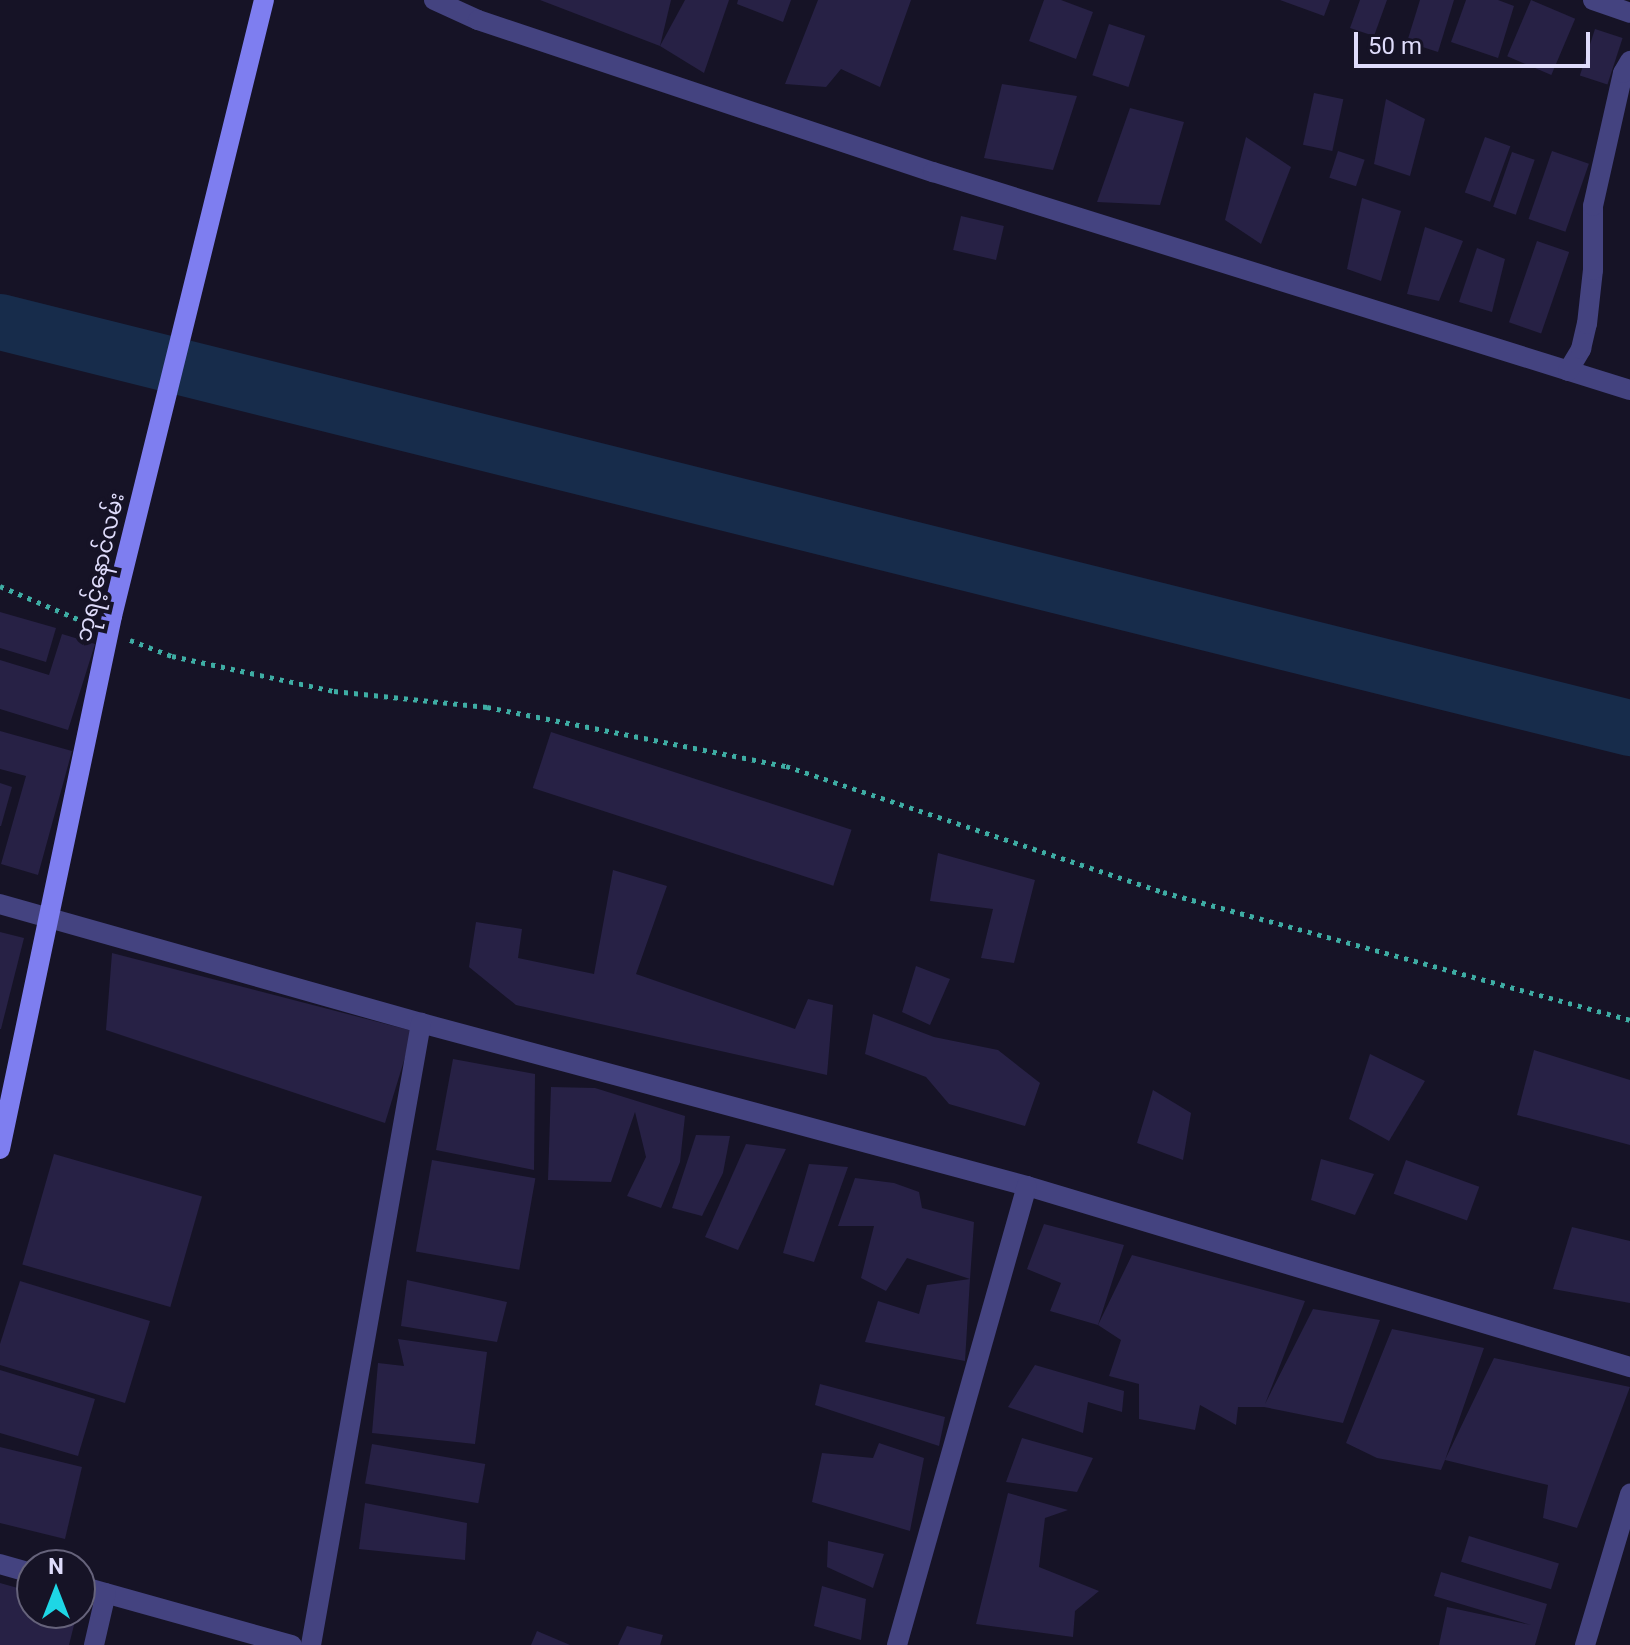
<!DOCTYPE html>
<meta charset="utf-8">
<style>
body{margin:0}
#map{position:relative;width:1630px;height:1645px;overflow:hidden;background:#161326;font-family:Roboto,"Noto Sans Myanmar",sans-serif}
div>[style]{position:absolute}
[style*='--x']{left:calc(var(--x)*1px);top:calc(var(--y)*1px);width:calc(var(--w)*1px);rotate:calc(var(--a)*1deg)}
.river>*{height:56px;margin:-28px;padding:0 28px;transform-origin:28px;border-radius:28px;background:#172c4b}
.building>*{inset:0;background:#272145;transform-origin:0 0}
.path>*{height:5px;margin-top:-2.5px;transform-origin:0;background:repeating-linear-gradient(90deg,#3eada4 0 4px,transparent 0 10px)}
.street>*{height:20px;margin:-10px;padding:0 10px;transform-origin:10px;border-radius:10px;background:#444380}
.secondary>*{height:20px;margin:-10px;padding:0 10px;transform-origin:10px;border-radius:10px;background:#7e7ef0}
span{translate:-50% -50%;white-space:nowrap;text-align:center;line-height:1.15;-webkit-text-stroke:8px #161326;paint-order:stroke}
.street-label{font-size:22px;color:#dfdcfb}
.north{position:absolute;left:16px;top:1549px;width:80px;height:80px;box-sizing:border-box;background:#161326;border:2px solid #66637b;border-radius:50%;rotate:0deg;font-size:22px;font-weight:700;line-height:32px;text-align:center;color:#dfdcfb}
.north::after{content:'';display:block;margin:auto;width:28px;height:36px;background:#1ed6e5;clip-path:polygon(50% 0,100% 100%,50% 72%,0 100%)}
.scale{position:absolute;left:1354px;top:32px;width:236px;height:36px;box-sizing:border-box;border:4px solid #dfdcfb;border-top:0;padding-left:10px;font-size:24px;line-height:28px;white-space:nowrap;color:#dfdcfb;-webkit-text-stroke:6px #161326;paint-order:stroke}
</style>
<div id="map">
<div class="river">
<div style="--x:0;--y:322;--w:1680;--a:13.99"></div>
</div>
<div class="building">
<div style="clip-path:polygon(540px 0,671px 0,660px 46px)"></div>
<div style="clip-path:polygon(685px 0,729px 0,704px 73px,660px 46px)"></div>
<div style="clip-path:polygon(738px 0,791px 0,783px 22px,737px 4px)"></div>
<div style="clip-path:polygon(818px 0,911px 0,880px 87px,841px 69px,826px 87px,785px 84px)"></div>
<div style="clip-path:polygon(1044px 0,1061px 0,1093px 12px,1076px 59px,1029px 41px)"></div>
<div style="clip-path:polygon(1280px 0,1330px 0,1324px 16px)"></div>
<div style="clip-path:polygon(1360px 0,1387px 0,1374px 36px,1350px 28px)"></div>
<div style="clip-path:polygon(1420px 0,1454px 0,1438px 52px,1407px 42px)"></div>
<div style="clip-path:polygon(1466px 0,1498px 0,1514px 6px,1498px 58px,1451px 42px)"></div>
<div style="left:1531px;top:0;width:48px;height:61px;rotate:23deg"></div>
<div style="left:1109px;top:24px;width:38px;height:54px;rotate:18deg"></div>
<div style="left:1595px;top:29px;width:29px;height:49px;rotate:18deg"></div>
<div style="clip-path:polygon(1002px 84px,1077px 96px,1053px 170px,984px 158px)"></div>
<div style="left:1314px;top:93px;width:30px;height:53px;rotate:12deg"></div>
<div style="clip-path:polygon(1386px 99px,1425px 119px,1410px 176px,1374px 164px)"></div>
<div style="clip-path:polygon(1130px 108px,1184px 122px,1160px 205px,1097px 202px)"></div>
<div style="clip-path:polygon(1246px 137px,1291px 167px,1261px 244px,1225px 220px)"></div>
<div style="left:1485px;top:137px;width:27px;height:59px;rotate:20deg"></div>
<div style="left:1338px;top:151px;width:28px;height:28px;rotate:18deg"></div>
<div style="left:1552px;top:151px;width:39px;height:72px;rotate:19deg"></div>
<div style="left:1512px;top:152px;width:24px;height:58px;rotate:19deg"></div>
<div style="clip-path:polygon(1362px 198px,1401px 211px,1381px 281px,1347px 269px)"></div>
<div style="left:961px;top:216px;width:44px;height:35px;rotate:13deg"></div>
<div style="clip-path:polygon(1425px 227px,1463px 241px,1439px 301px,1407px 294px)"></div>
<div style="left:1537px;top:241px;width:34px;height:86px;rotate:19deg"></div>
<div style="clip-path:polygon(1477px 248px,1505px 259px,1492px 312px,1459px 302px)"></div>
<div style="clip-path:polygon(0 612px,56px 628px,46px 662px,0 648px)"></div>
<div style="clip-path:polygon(62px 634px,95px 644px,68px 730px,0 709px,0 660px,49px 675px)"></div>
<div style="clip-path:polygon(0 731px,72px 751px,38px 875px,1px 864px,26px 776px,0 769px)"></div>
<div style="left:551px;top:732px;width:316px;height:59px;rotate:18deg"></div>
<div style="clip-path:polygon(0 783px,12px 787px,1px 826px,0 826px)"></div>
<div style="clip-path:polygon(938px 853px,1035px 880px,1014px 963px,981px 958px,993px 909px,930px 901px)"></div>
<div style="clip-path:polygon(613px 870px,667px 886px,636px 974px,795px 1029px,808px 999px,833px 1005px,827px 1075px,516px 1005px,469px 967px,476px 922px,522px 929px,518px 958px,594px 974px)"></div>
<div style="clip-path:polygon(0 932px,24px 938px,1px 1029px,0 1029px)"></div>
<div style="clip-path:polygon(112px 953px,413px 1031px,385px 1123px,106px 1030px)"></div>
<div style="clip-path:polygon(916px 966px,950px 979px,930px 1025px,902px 1012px)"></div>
<div style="clip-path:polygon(873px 1014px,934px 1037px,998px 1050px,1040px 1083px,1025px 1126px,949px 1104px,926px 1077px,865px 1054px)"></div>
<div style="clip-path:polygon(1534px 1050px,1630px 1080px,1630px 1145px,1517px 1115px)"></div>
<div style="clip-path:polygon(1370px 1054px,1425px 1081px,1389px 1141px,1349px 1119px)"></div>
<div style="clip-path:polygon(453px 1059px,535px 1074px,534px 1170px,436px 1150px)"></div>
<div style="clip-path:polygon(551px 1087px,595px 1088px,685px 1116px,680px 1162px,661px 1208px,627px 1196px,646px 1157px,635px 1112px,611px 1182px,548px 1180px)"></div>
<div style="clip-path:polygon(1153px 1090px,1191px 1113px,1183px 1160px,1137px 1143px)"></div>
<div style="clip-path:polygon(696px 1135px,730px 1136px,723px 1173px,702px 1216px,672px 1208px)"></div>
<div style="clip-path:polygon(746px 1144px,786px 1149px,738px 1250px,705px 1237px)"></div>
<div style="left:54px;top:1154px;width:154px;height:115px;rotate:16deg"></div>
<div style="clip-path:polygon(1321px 1159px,1374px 1174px,1355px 1215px,1311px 1200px)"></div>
<div style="left:432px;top:1160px;width:105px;height:93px;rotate:10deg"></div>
<div style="left:1406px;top:1160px;width:78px;height:36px;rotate:20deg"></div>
<div style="clip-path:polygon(809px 1164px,848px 1167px,814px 1262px,783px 1253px)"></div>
<div style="clip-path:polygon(855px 1178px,894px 1183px,919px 1192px,922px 1208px,974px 1222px,970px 1279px,907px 1258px,886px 1291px,861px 1278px,874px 1226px,838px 1226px)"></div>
<div style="clip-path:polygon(1044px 1224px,1124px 1245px,1098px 1325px,1050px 1311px,1061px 1283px,1027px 1269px)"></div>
<div style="clip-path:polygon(1572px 1227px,1630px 1241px,1630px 1303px,1553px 1289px)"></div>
<div style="clip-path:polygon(1132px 1255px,1305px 1301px,1265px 1404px,1313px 1309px,1380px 1320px,1343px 1423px,1264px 1407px,1238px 1407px,1236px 1425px,1200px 1405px,1195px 1430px,1139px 1419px,1139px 1384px,1109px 1376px,1121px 1340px,1098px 1325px)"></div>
<div style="clip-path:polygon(970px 1279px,965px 1361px,865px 1342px,878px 1301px,919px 1314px,927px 1285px)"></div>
<div style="clip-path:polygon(407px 1280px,507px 1302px,497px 1342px,401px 1326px)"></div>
<div style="clip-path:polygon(20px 1281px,150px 1321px,125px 1403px,0 1365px,0 1344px)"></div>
<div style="clip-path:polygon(1392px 1329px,1484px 1348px,1445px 1460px,1494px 1358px,1630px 1387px,1577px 1528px,1543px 1518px,1548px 1485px,1445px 1460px,1441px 1470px,1377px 1458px,1346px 1443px)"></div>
<div style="clip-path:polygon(398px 1339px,487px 1352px,475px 1444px,372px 1433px,378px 1363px,404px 1366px)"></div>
<div style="clip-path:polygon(1035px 1365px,1124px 1391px,1122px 1412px,1088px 1402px,1083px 1433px,1008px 1407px)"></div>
<div style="clip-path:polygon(0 1370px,95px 1399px,78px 1456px,0 1433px)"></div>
<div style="clip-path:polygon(820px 1384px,945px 1417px,939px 1446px,815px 1405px)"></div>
<div style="clip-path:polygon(1022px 1438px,1093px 1458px,1077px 1492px,1006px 1482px)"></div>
<div style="clip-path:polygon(879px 1443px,924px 1458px,910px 1531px,812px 1502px,822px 1453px,873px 1458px)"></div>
<div style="left:372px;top:1444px;width:115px;height:40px;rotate:10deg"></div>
<div style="clip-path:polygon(0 1447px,82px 1467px,65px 1539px,0 1523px)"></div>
<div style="clip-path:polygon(1008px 1493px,1068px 1510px,1045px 1518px,1039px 1567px,1099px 1591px,1075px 1611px,1073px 1637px,976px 1624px)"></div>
<div style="clip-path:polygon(365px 1503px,467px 1523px,465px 1560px,359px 1549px)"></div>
<div style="left:1469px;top:1536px;width:94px;height:27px;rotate:17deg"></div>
<div style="clip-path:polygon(828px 1541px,884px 1554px,873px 1588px,827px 1567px)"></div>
<div style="clip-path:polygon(1441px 1572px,1547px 1604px,1535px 1645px,1439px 1645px,1447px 1607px,1531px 1625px,1434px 1596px)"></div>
<div style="clip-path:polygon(0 1583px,32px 1592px,32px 1613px,77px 1613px,69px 1645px,0 1645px)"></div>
<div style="clip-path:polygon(822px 1586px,866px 1599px,861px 1640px,814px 1626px)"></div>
<div style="clip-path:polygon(627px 1626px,663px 1635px,660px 1645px,618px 1645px)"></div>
<div style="clip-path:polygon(537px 1631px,570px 1645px,531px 1645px)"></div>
</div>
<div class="path">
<div style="--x:0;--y:586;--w:95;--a:23"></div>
<div style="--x:130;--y:640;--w:45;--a:20.9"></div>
<div style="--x:172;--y:656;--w:166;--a:12.2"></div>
<div style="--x:334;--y:691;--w:154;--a:6"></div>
<div style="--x:487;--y:707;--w:305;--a:11.2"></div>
<div style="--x:786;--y:766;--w:397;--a:18.5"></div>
<div style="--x:1163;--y:892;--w:484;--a:15.3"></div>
</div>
<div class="street">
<div style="--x:434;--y:0;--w:48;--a:24.4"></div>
<div style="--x:478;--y:20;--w:480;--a:18.5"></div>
<div style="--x:933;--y:172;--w:730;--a:17.37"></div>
<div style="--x:1593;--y:0;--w:39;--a:19"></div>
<div style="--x:1568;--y:371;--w:26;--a:-59"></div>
<div style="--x:1581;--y:349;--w:26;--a:-77"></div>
<div style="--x:1587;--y:324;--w:54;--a:-83.7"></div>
<div style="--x:1593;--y:270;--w:64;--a:-90"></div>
<div style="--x:1593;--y:206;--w:136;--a:-77.3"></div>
<div style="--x:1623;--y:73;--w:14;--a:-60"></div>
<div style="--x:0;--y:904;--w:437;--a:15.8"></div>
<div style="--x:421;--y:1023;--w:628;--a:15.05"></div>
<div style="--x:1027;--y:1186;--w:630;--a:16.71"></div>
<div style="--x:0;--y:1564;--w:33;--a:16"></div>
<div style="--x:80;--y:1586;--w:220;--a:15.6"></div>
<div style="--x:94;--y:1645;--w:53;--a:-77"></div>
<div style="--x:311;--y:1645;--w:632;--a:-79.97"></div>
<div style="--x:897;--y:1645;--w:477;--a:-74.2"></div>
<div style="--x:1585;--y:1645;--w:158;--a:-73.4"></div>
</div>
<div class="secondary">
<div style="--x:0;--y:1149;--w:545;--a:-78.13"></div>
<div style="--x:112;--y:616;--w:634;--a:-76.14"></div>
</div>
<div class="street-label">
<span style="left:100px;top:567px;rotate:-77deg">ဘုရင့်နောင်လမ်း</span>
</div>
<div class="north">N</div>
<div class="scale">50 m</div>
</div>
